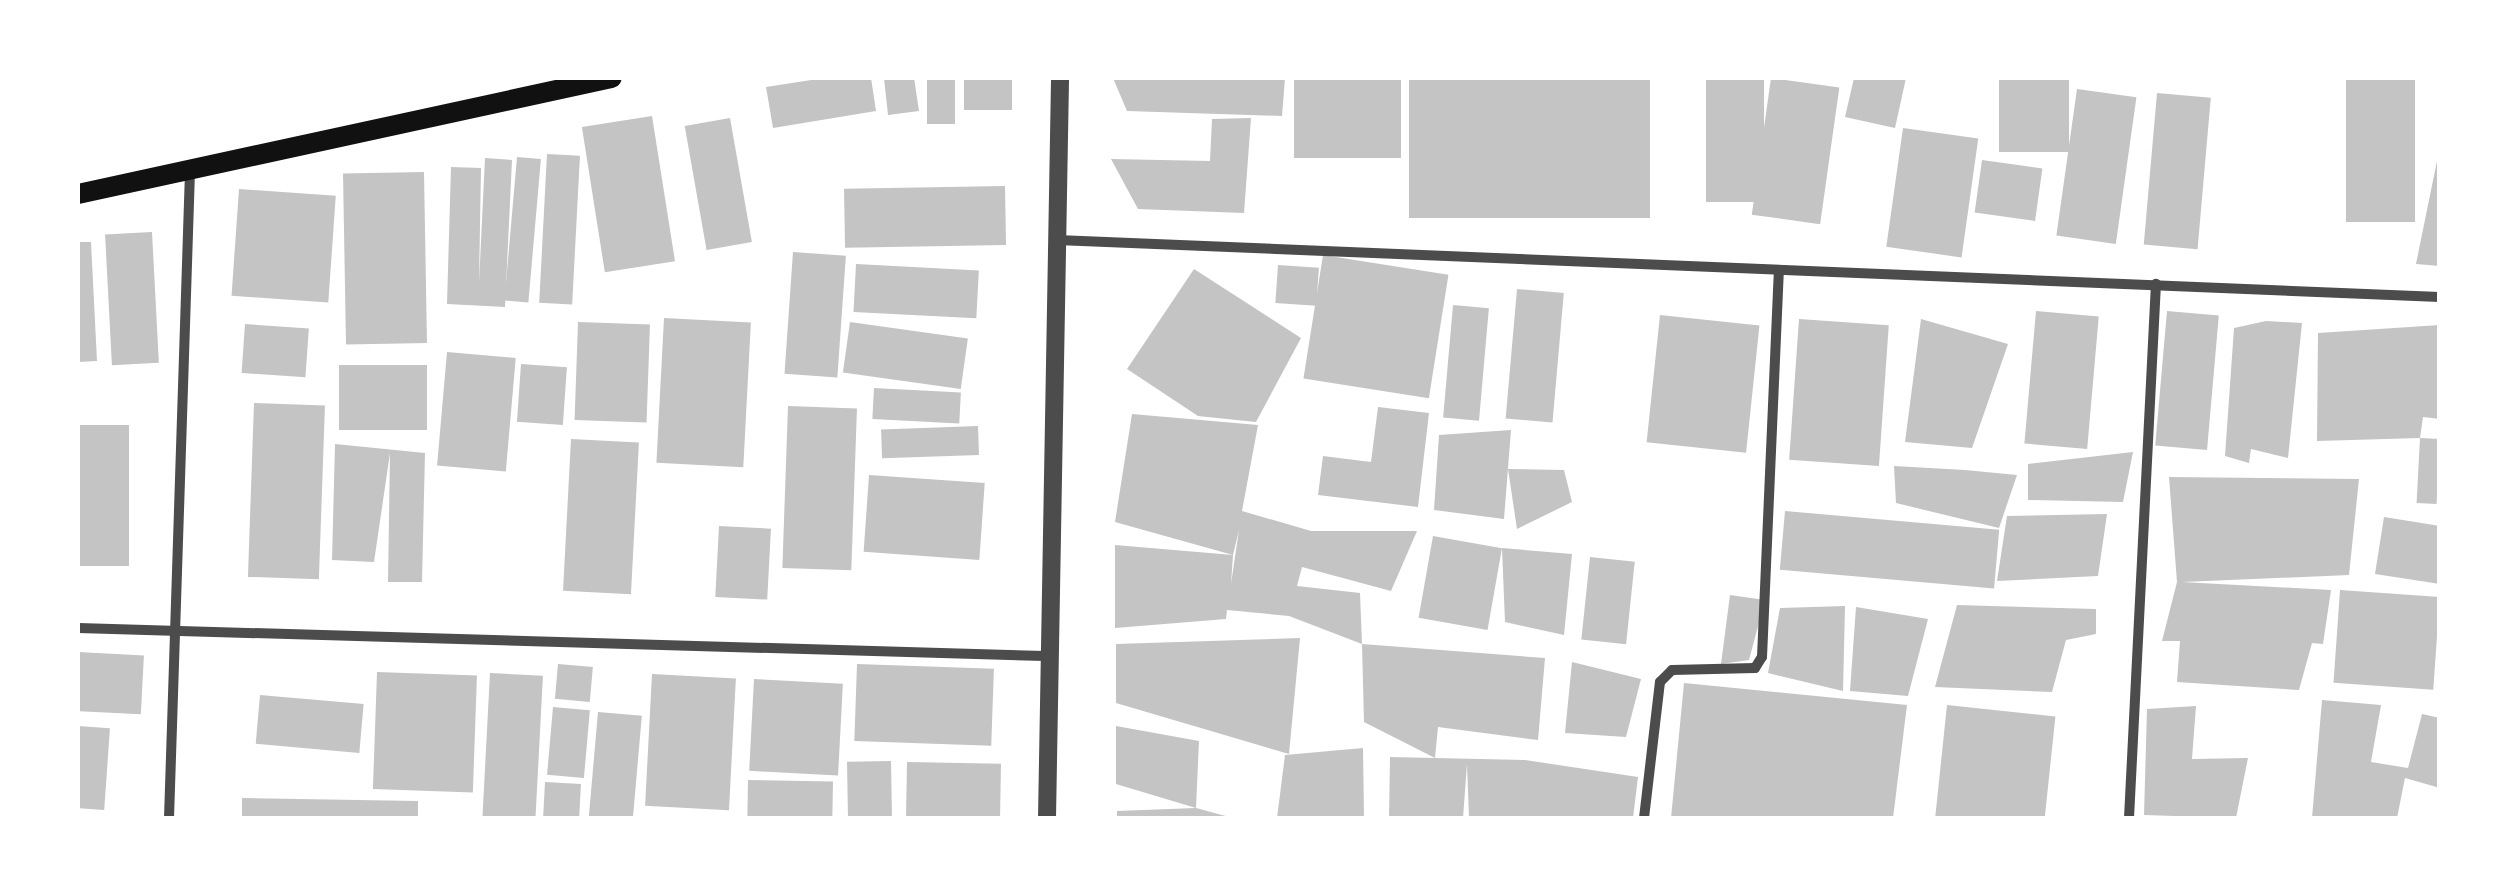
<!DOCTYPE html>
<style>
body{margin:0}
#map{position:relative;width:2517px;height:896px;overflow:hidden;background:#fff;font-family:Lato,sans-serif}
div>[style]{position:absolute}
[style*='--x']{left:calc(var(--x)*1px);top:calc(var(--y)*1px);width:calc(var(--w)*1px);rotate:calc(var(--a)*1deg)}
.building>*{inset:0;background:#c4c4c4;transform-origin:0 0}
.minor>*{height:10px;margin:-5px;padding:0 5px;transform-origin:5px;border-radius:5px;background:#4c4c4c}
.tertiary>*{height:18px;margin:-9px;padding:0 9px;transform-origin:9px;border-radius:9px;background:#4c4c4c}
.secondary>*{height:20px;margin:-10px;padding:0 10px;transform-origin:10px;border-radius:10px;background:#111}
span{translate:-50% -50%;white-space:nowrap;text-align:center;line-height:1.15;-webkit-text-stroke:8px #fff;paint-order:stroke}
.frame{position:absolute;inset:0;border:80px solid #fff;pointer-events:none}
</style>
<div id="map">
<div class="building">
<div style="clip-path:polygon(824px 78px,871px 78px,876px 111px,773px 128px,766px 87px)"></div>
<div style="clip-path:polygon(884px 78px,914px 78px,919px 111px,888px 115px)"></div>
<div style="left:927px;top:78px;width:28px;height:46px"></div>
<div style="left:964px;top:78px;width:48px;height:32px"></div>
<div style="clip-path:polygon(1113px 78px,1285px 78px,1282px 116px,1127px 111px)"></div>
<div style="left:1294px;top:78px;width:107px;height:80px"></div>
<div style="left:1409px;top:78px;width:241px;height:140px"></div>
<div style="left:1706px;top:78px;width:58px;height:124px"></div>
<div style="left:1771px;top:78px;width:69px;height:138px;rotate:8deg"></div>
<div style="clip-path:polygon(1854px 78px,1906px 78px,1895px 128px,1845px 117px)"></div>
<div style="left:1999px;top:78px;width:70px;height:74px"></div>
<div style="left:2346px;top:78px;width:69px;height:144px"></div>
<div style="left:2077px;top:89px;width:60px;height:148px;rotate:8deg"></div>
<div style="left:2157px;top:93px;width:54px;height:152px;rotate:5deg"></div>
<div style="left:652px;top:116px;width:147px;height:71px;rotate:81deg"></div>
<div style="left:730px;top:118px;width:126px;height:46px;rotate:80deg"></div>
<div style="clip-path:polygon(1251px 118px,1244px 213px,1138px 209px,1111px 159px,1210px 161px,1212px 119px)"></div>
<div style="left:1903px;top:128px;width:76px;height:120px;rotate:8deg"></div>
<div style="left:547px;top:154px;width:33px;height:149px;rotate:3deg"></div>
<div style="clip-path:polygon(2438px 156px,2440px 266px,2416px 264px)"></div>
<div style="left:517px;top:157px;width:24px;height:144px;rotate:5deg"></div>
<div style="clip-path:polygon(485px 158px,512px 160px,505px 307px,447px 304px,451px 167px,481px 168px,479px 283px)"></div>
<div style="left:1982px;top:160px;width:61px;height:53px;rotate:8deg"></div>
<div style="left:424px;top:172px;width:171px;height:81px;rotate:89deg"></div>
<div style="left:1005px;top:186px;width:59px;height:161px;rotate:89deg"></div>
<div style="left:239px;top:189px;width:97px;height:107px;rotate:4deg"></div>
<div style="left:152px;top:232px;width:131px;height:47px;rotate:87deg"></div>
<div style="clip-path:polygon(78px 242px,91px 242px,97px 361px,78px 362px)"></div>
<div style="left:793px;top:252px;width:53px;height:122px;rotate:4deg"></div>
<div style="left:1323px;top:255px;width:127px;height:125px;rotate:9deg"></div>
<div style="left:856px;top:264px;width:123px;height:48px;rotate:3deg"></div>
<div style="left:1278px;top:265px;width:41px;height:38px;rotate:4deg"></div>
<div style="clip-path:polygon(1194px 269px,1301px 338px,1256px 422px,1198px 416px,1127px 369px)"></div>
<div style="left:1517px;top:289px;width:47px;height:130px;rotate:5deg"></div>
<div style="left:1453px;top:305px;width:36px;height:113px;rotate:5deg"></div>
<div style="left:2036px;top:311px;width:63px;height:133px;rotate:5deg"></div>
<div style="left:2167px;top:311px;width:52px;height:135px;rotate:5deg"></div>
<div style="left:1660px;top:315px;width:100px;height:128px;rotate:6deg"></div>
<div style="left:664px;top:318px;width:87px;height:145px;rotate:3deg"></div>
<div style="left:1799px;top:319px;width:90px;height:141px;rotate:4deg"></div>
<div style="clip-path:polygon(1921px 319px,2008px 344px,1972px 448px,1905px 442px)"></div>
<div style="clip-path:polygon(2266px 321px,2302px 323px,2288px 458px,2251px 449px,2249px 463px,2225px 456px,2234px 328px)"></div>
<div style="left:578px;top:322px;width:72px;height:98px;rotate:2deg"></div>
<div style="left:850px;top:322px;width:119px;height:51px;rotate:8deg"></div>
<div style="left:245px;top:324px;width:64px;height:49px;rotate:4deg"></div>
<div style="clip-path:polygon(2440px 325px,2440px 419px,2423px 417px,2420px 438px,2317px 441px,2318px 333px)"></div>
<div style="left:447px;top:352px;width:69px;height:114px;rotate:5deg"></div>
<div style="left:521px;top:364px;width:46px;height:58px;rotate:4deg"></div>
<div style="left:339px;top:365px;width:88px;height:65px"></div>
<div style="left:874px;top:388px;width:87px;height:31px;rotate:3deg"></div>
<div style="left:254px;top:403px;width:71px;height:174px;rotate:2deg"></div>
<div style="left:788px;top:406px;width:69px;height:162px;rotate:2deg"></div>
<div style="clip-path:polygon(1378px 407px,1429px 413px,1418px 507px,1318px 495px,1323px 456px,1371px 462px)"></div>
<div style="clip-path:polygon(1132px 414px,1258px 425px,1242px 511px,1311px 531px,1417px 531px,1391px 591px,1302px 567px,1297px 586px,1360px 593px,1362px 644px,1545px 658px,1538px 740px,1438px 727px,1435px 758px,1364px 722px,1362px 644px,1289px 616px,1227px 610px,1226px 619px,1115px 628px,1115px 545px,1233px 555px,1231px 584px,1239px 530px,1233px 555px,1115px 522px)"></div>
<div style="left:129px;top:425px;width:141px;height:51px;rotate:90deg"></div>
<div style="left:978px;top:426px;width:29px;height:97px;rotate:88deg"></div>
<div style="clip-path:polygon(1511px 430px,1504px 519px,1434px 510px,1439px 435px)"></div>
<div style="left:2420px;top:438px;width:20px;height:65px;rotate:3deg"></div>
<div style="left:571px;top:439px;width:68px;height:152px;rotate:3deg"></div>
<div style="clip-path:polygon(335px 444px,425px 453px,422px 582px,388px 582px,390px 453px,374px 562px,332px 560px)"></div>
<div style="clip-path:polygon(2133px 452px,2123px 502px,2028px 500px,2028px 464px)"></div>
<div style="clip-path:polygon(1894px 466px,1965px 470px,2017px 475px,1999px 528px,1896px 503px)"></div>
<div style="clip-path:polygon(1508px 469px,1564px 470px,1572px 502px,1517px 529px)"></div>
<div style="left:869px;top:475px;width:116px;height:77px;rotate:4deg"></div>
<div style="clip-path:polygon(2169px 477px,2359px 479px,2349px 575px,2182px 582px,2331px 590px,2323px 644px,2312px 643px,2299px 690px,2177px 682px,2180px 641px,2162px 641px,2177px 582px)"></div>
<div style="left:1785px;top:511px;width:215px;height:59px;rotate:5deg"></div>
<div style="clip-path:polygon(2107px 514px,2098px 576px,1997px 581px,2007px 516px)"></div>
<div style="clip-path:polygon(2384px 517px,2440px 526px,2440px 584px,2375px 574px)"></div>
<div style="left:719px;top:526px;width:52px;height:71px;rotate:3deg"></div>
<div style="left:1433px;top:536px;width:70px;height:83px;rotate:10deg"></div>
<div style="clip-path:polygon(1502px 548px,1572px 554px,1564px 635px,1505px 622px)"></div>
<div style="left:1590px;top:557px;width:45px;height:83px;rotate:6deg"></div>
<div style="left:2340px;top:590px;width:100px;height:93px;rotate:4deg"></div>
<div style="clip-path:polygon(1730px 595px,1765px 600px,1749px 660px,1721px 664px)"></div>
<div style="clip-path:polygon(1957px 605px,2096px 609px,2096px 634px,2066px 640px,2052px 692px,1935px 687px)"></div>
<div style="clip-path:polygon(1845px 606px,1843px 691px,1768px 673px,1780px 608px)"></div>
<div style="clip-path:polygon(1856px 607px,1928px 619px,1908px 696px,1850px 691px)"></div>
<div style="clip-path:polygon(1300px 638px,1289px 754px,1116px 703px,1116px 644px)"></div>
<div style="left:78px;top:652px;width:66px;height:59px;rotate:3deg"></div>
<div style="clip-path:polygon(1572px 662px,1641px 679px,1626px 737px,1565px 733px)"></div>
<div style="left:558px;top:664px;width:35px;height:35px;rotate:5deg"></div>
<div style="left:857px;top:664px;width:137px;height:77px;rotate:2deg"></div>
<div style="left:377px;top:672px;width:100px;height:117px;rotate:2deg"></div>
<div style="left:490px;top:673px;width:53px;height:145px;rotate:3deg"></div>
<div style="left:652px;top:674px;width:84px;height:132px;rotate:3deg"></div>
<div style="left:754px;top:679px;width:89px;height:92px;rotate:3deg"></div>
<div style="clip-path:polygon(1684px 683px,1907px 705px,1893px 818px,1671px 818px)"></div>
<div style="left:260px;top:695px;width:104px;height:49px;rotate:5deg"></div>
<div style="clip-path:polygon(2322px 700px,2381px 705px,2371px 762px,2408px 768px,2422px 714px,2440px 718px,2440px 788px,2405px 778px,2397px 818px,2312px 818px)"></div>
<div style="left:1947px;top:705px;width:109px;height:114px;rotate:6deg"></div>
<div style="clip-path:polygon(2196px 706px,2192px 759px,2248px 758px,2236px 818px,2144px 815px,2147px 709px)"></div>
<div style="left:553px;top:707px;width:37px;height:68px;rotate:5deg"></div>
<div style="left:598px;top:712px;width:44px;height:106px;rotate:5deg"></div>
<div style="left:78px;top:726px;width:32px;height:82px;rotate:4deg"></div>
<div style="clip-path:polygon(1116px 726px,1199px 741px,1196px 808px,1233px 818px,1117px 818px,1117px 811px,1196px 808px,1116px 784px)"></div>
<div style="clip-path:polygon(1363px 748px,1364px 818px,1277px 818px,1285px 755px)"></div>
<div style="clip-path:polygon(1390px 757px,1525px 760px,1638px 777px,1633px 818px,1469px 818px,1467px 764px,1463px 818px,1389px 818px)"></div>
<div style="left:891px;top:761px;width:57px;height:44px;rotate:89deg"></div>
<div style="left:907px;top:762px;width:94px;height:56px;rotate:1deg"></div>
<div style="left:748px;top:780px;width:85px;height:38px;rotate:1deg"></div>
<div style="left:545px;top:782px;width:36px;height:36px;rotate:3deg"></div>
<div style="clip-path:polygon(242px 798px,418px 801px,418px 818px,242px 818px)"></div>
</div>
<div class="minor">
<div style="--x:1057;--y:240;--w:1384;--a:2.36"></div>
<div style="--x:78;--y:628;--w:967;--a:1.66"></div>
<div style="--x:169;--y:818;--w:645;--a:-88.14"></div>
<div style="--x:1644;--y:818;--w:137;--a:-83.3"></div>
<div style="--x:1660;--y:682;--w:17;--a:-45"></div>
<div style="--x:1672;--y:670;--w:83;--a:-1.4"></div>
<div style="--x:1755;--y:668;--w:13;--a:-58"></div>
<div style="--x:1762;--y:657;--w:387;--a:-87.5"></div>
<div style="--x:2129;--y:818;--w:535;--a:-87.11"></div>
</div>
<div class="tertiary">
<div style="--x:1047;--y:818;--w:740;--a:-88.99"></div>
</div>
<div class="secondary">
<div style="--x:78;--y:194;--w:546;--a:-12.26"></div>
</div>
<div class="frame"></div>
</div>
